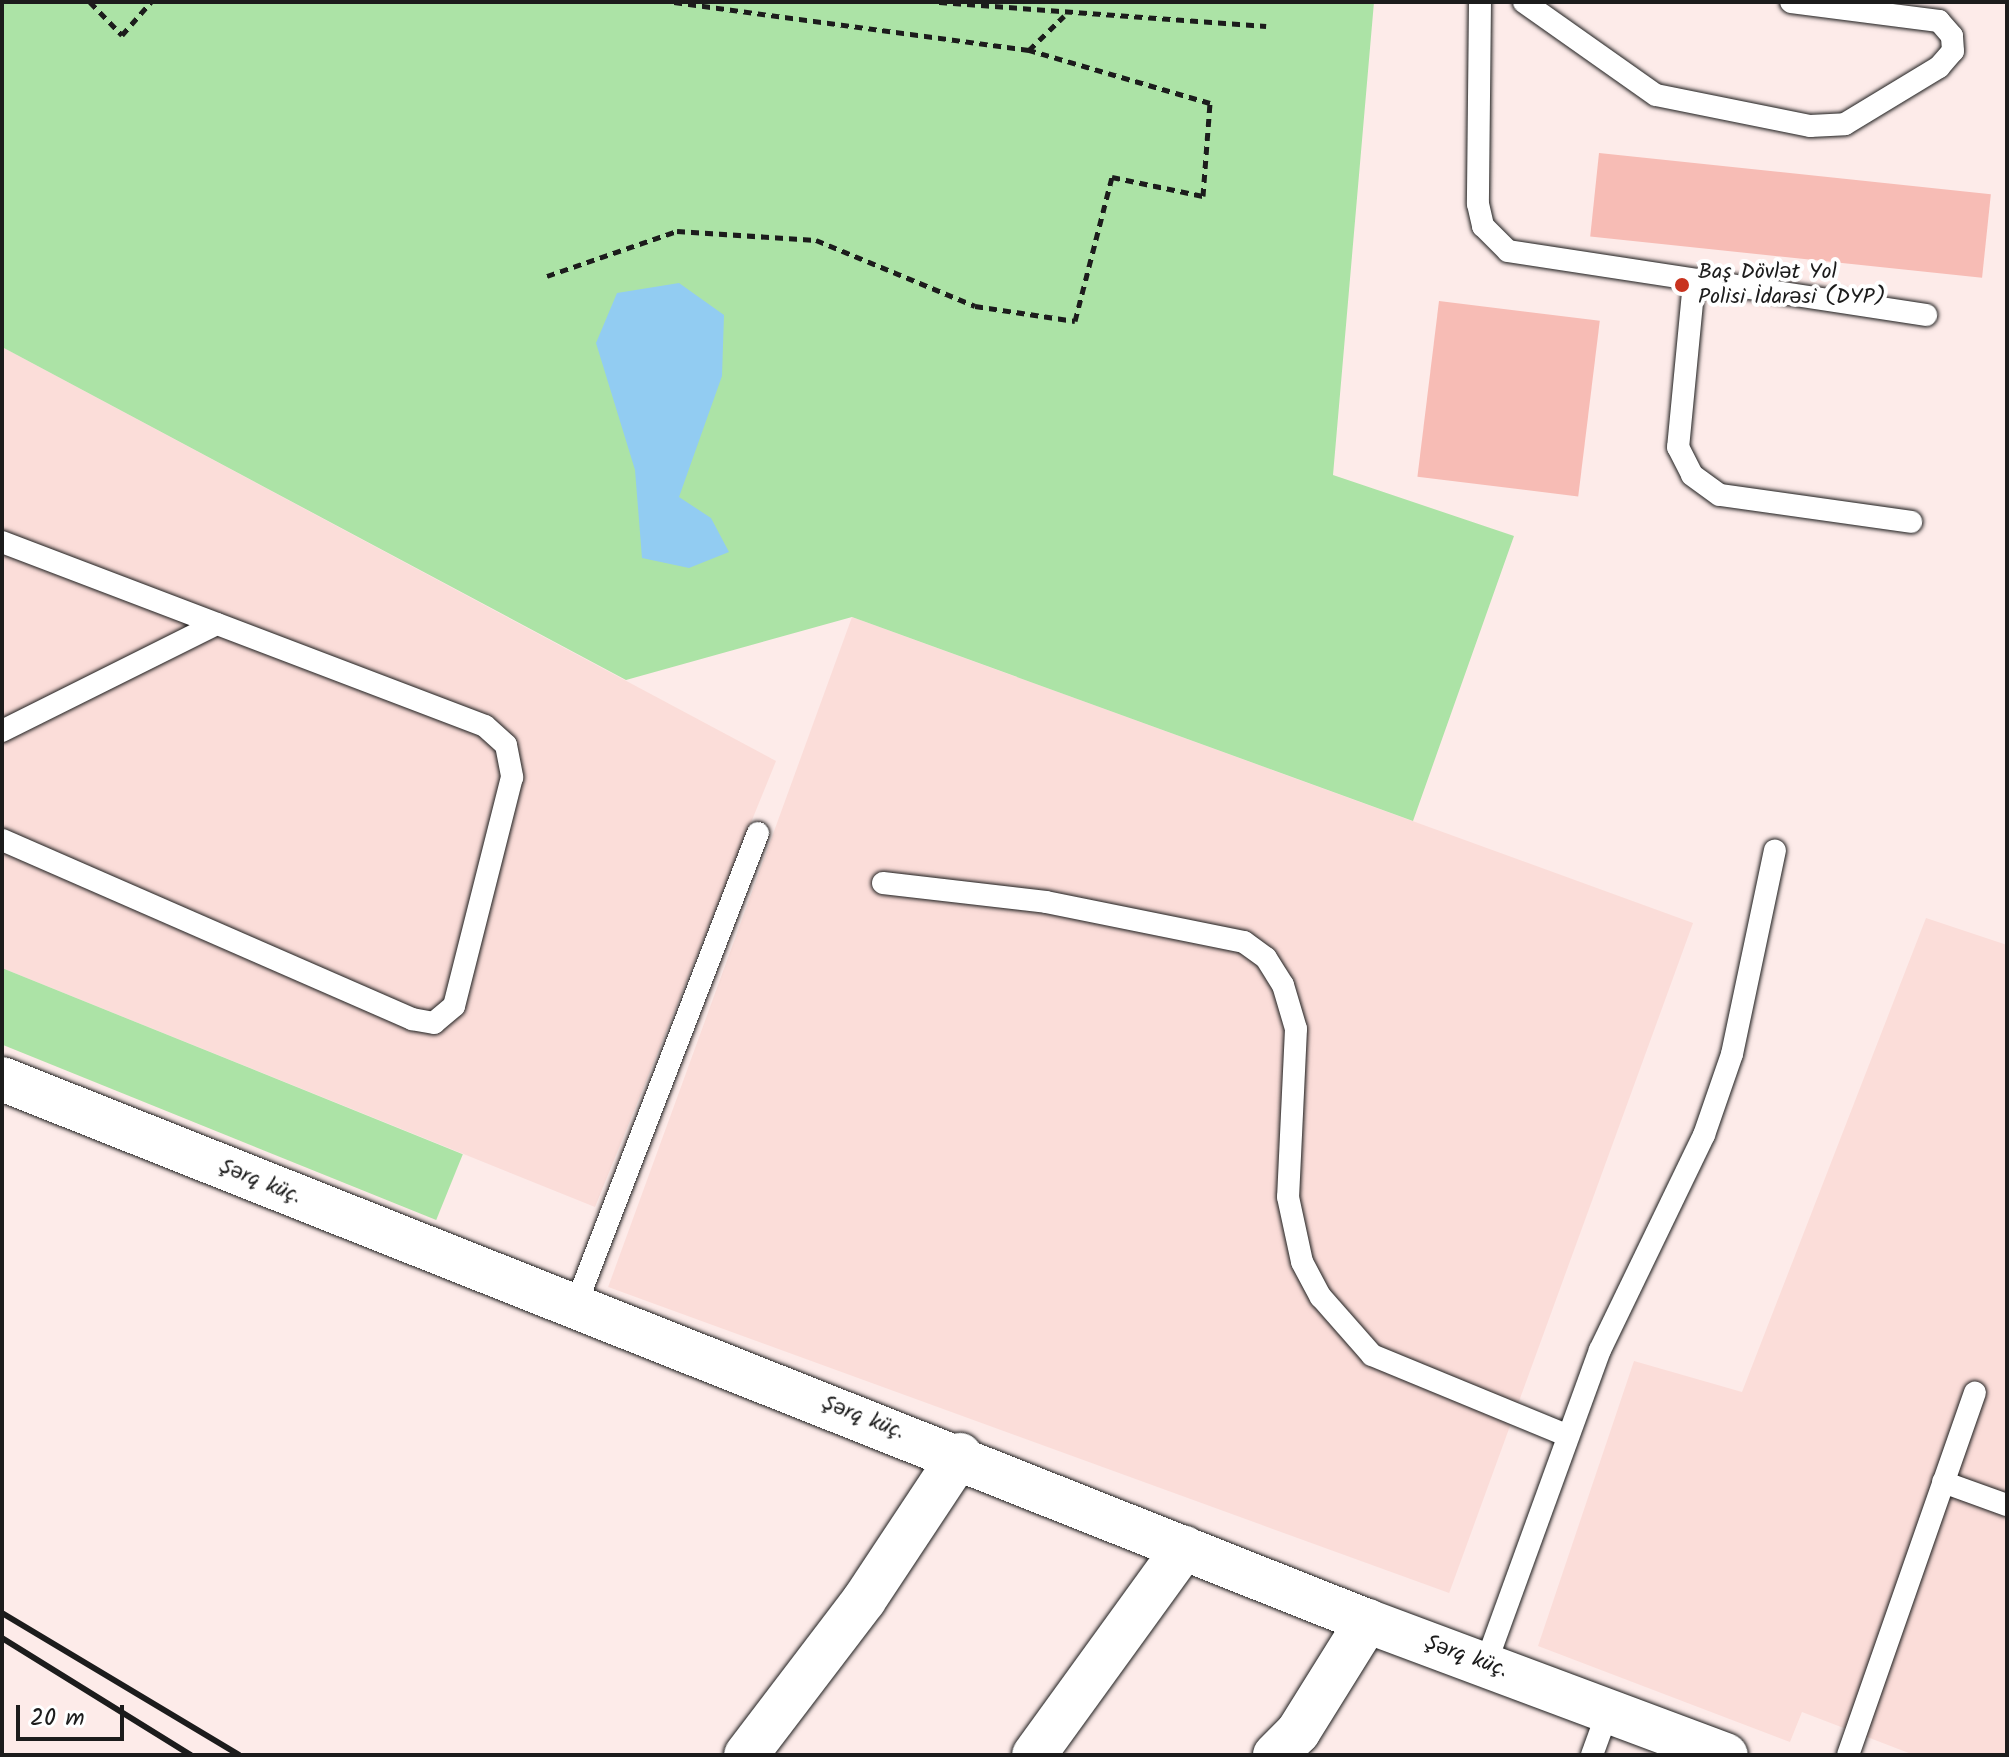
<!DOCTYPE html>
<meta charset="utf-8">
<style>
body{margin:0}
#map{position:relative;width:2009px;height:1757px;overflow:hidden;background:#fdebe9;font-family:Kalam,sans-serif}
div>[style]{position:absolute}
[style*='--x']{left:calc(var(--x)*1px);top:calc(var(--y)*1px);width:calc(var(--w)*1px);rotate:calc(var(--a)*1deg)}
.built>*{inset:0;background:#fbddd9;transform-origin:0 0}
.green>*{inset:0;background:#ace3a6;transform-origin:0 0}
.water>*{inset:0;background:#92ccf2}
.building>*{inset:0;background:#f7bcb5;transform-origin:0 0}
.path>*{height:5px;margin-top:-2.5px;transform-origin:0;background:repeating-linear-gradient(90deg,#1c1c1c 0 8px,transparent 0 14px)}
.roads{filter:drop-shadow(0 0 2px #1c1c1c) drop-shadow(0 0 2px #1c1c1c)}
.lane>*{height:22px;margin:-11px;padding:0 11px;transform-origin:11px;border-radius:11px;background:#fff}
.street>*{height:44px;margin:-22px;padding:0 22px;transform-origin:22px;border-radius:22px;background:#fff}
.secondary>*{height:44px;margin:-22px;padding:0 22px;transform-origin:22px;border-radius:22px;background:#fff}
.rail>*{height:6px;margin:-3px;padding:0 3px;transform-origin:3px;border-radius:3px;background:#1c1c1c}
.dots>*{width:22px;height:22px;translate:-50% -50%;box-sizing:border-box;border:4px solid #fff;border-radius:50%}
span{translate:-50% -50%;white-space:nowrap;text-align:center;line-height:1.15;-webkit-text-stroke:8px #fff;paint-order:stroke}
.poi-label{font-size:22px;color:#1c1c1c}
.left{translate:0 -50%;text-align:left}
.street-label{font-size:22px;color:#1c1c1c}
.frame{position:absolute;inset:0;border:4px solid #1c1c1c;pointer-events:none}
.scale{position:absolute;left:16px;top:1705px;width:108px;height:36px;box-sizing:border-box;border:4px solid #1c1c1c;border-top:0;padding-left:10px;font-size:24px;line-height:28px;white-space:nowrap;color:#1c1c1c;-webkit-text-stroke:6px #fff;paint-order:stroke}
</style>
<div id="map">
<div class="built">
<div style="clip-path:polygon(2px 347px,776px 761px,595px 1207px,2px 968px)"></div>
<div style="left:852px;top:617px;width:895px;height:713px;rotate:20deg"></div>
<div style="clip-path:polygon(1926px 918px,2007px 945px,2007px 1755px,1914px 1755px,1802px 1712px,1790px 1742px,1538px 1646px,1634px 1361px,1742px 1392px)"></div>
</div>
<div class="green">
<div style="clip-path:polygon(2px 2px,1374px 2px,1333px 475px,1514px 536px,1413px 821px,852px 617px,626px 680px,2px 347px)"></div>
<div style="left:2px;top:968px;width:497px;height:71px;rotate:22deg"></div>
</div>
<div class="water">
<div style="clip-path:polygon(679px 283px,724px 315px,722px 376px,679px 497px,711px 518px,729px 552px,689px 568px,642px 558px,635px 470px,596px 343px,617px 293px)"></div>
</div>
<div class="building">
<div style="left:1599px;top:153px;width:394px;height:84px;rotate:6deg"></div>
<div style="left:1439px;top:301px;width:162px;height:177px;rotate:7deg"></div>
</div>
<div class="path">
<div style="--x:90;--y:2;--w:46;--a:45.9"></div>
<div style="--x:122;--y:35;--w:44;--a:-48.7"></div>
<div style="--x:939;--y:2;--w:328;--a:4.2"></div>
<div style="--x:1029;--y:50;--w:49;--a:-44.2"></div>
<div style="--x:547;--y:276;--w:138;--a:-19.1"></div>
<div style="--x:677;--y:231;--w:139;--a:3.7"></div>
<div style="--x:816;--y:240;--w:172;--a:22.5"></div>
<div style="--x:975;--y:306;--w:101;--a:8.5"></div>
<div style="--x:1075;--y:321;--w:149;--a:-75.6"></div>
<div style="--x:1112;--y:177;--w:93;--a:11.8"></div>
<div style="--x:1203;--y:196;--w:93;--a:-85.7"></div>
<div style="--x:1210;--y:103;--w:189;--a:-163.7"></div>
<div style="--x:1029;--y:50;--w:360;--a:-172.3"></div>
</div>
<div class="roads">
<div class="lane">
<div style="--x:1480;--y:2;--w:202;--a:90.6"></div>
<div style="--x:1478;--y:204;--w:23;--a:77"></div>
<div style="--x:1483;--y:226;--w:35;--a:45"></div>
<div style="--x:1508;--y:251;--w:423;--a:8.7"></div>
<div style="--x:1524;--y:2;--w:161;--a:35.2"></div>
<div style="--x:1656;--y:95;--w:157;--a:11.4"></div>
<div style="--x:1810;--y:126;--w:35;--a:-3"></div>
<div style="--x:1845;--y:124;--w:110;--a:-31.2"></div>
<div style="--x:1939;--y:67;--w:21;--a:-49"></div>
<div style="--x:1953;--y:51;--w:15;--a:-94"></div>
<div style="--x:1952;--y:36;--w:20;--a:-131"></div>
<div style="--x:1939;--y:21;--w:149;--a:-172.7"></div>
<div style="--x:1694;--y:282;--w:166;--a:95.5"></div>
<div style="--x:1678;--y:447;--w:31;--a:63"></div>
<div style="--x:1692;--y:475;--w:34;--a:36"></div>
<div style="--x:1720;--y:495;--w:193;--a:8"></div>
<div style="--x:2;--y:542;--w:517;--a:20.85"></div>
<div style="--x:485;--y:726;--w:28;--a:42"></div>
<div style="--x:506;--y:745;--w:33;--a:79"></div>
<div style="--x:512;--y:777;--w:236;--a:104.2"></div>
<div style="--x:454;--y:1006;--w:26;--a:140"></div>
<div style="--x:434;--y:1023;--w:22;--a:-170"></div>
<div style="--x:412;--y:1019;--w:447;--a:-156.4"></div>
<div style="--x:2;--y:731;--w:240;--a:-26.5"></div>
<div style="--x:883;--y:883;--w:164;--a:6.6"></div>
<div style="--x:1046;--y:902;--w:202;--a:11.4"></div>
<div style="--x:1244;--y:942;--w:27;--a:36"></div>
<div style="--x:1266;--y:958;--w:32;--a:58"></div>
<div style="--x:1283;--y:985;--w:46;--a:73.5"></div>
<div style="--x:1296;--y:1029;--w:168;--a:92.7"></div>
<div style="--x:1288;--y:1197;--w:66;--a:77.8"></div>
<div style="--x:1302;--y:1262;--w:40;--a:62"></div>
<div style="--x:1321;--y:1297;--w:77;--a:48.7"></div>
<div style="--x:1372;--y:1355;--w:210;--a:22.4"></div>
<div style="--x:575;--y:1307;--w:508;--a:-68.89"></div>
<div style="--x:1943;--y:1482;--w:68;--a:19.8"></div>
<div style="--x:1486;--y:1663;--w:333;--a:-70"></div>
<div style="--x:1600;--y:1350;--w:239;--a:-64.2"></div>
<div style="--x:1704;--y:1135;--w:86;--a:-70.9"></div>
<div style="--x:1732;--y:1054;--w:208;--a:-78.1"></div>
<div style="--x:1592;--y:1755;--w:47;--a:-70"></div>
<div style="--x:1848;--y:1755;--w:384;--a:-70.7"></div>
</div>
<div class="street">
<div style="--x:746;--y:1755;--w:195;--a:-52.7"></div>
<div style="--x:864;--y:1600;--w:174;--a:-56.5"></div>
<div style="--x:1034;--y:1755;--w:256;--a:-54.1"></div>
<div style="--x:1275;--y:1755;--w:33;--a:-45"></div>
<div style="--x:1298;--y:1732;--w:131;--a:-58.1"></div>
</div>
<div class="secondary">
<div style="--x:2;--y:1079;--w:1469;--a:21.66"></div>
<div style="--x:1367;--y:1621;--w:383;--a:20.5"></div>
</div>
</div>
<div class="rail">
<div style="--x:2;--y:1613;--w:276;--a:30.9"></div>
<div style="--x:2;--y:1638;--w:222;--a:31.8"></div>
</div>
<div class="dots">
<div style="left:1682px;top:285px;background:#c8321e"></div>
</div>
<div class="poi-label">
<span class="left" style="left:1698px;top:285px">Baş Dövlət Yol<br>Polisi İdarəsi (DYP)</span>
</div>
<div class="street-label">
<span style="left:260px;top:1182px;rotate:22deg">Şərq küç.</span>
<span style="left:863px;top:1418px;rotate:21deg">Şərq küç.</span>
<span style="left:1466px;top:1657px;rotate:20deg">Şərq küç.</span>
</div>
<div class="frame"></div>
<div class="scale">20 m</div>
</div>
